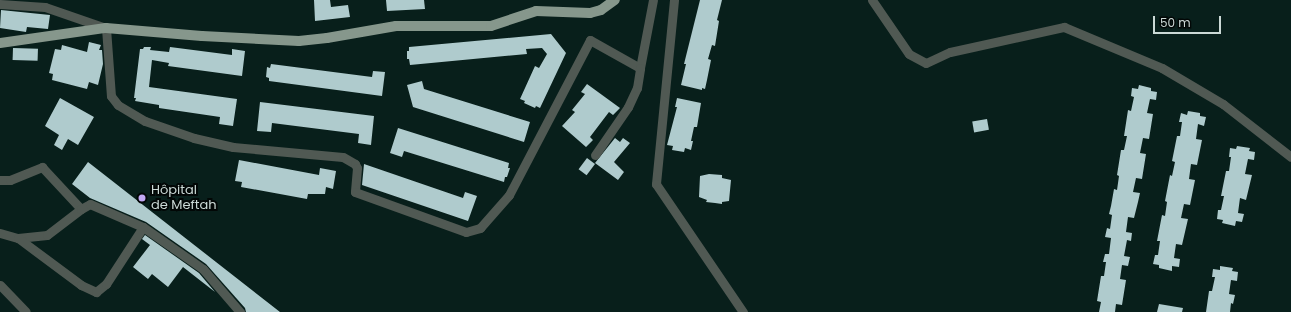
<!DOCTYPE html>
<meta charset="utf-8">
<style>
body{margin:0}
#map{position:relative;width:1291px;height:312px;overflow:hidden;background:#081f1b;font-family:Poppins,sans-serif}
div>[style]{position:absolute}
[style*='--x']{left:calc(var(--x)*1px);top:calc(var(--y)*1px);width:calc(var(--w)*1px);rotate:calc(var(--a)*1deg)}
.building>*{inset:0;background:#afcbcd;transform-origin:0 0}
.minor>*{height:9px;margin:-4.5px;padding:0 4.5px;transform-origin:4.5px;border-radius:4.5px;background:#505953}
.major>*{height:10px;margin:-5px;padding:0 5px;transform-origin:5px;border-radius:5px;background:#86978c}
.dots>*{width:11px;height:11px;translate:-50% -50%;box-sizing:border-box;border:2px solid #020706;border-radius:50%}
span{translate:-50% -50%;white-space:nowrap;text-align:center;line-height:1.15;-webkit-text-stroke:4px #020706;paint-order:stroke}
.poi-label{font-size:13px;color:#cbd9d6}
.left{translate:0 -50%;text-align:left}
.scale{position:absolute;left:1153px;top:16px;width:68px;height:18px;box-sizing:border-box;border:2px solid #cbd9d6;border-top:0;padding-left:5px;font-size:12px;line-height:14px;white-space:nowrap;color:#cbd9d6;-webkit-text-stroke:3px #020706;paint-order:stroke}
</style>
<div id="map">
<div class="building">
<div style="clip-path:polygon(314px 0,330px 0,331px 7px,348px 5px,350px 17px,315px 21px)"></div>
<div style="clip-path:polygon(386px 0,424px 0,425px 9px,387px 11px)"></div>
<div style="clip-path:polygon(700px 0,722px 0,717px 20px,719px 21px,715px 46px,712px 45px,708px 59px,711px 60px,707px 80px,705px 89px,702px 88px,702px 90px,681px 85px,686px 64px,684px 64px)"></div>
<div style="clip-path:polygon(1px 10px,50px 15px,48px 29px,27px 27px,26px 32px,0 28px)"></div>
<div style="clip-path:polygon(551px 34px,566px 53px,540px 108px,536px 106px,535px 108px,524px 103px,525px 101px,520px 99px,535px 66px,539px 68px,547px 54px,542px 48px,526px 49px,527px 54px,410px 65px,409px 59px,407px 59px,407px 51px,409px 51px,409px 47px)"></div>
<div style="clip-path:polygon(89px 42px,101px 45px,99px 50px,102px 50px,103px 64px,98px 85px,89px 82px,87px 89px,52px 80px,53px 74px,49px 73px,55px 49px,61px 50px,62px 45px,87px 52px)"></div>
<div style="clip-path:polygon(144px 47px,151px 47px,150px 50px,169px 52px,170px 47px,232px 55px,232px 49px,245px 51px,242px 76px,168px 66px,169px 63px,152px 60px,149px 87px,237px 99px,233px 126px,219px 124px,220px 117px,159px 108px,159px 105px,135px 101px,136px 98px,134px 98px,140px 49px,143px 49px)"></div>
<div style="left:13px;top:48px;width:25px;height:12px;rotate:2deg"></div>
<div style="clip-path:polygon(271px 64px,372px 77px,373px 71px,385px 72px,382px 96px,269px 81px,269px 78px,266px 77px,267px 67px,270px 68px)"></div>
<div style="clip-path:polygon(422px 81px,424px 89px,530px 122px,524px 142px,413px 107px,407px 85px)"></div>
<div style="clip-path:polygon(587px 84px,620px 108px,613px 115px,609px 112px,590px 137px,593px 140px,586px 147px,562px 126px,575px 112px,572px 110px,585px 94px,581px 92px)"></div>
<div style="clip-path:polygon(1139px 85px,1151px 88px,1151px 91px,1157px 92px,1156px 100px,1150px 99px,1147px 113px,1153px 114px,1149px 139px,1143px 138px,1140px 153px,1146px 154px,1142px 179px,1136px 178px,1133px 192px,1140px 193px,1138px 202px,1134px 218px,1128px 217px,1126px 232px,1132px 233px,1131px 241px,1127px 240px,1124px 256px,1130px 257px,1128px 266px,1122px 265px,1120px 279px,1126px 280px,1122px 305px,1116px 304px,1115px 312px,1099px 312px,1101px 302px,1097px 301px,1101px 276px,1104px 276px,1106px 262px,1103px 262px,1105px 254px,1109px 254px,1111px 238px,1105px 237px,1107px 228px,1110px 229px,1112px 215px,1109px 214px,1111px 206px,1114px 189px,1117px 190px,1119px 176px,1117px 175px,1121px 150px,1124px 150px,1127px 136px,1124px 136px,1128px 110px,1131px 111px,1134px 97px,1131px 96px,1132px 88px,1138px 89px)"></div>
<div style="clip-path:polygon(60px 98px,94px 117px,78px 145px,68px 139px,62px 150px,54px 145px,59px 135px,45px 126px)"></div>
<div style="clip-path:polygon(677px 98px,701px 103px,697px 127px,694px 127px,691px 141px,693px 141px,691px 150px,685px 148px,684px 152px,672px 150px,673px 146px,667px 145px,677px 107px,675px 107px)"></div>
<div style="clip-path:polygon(260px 102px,374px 116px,371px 145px,358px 143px,359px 134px,272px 123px,271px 132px,257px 131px)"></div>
<div style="clip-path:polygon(1188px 111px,1200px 113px,1200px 116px,1206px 117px,1204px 126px,1198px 124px,1196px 139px,1202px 140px,1197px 165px,1191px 164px,1189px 179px,1195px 180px,1190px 205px,1184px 204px,1181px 218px,1188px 219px,1182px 245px,1176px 244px,1174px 258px,1180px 259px,1179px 267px,1172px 266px,1172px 271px,1159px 268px,1159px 265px,1153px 264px,1155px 255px,1158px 255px,1160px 241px,1157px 241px,1162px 215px,1165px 216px,1167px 202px,1165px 201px,1170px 175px,1172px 176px,1175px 162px,1172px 161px,1177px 136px,1180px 136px,1182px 122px,1179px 122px,1181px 113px,1187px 115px)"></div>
<div style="left:987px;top:119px;width:11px;height:15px;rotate:80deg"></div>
<div style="clip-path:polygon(398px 128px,509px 163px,508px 168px,510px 168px,507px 177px,505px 177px,504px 182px,404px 151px,402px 157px,390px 153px)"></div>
<div style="clip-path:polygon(615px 138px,620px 142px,623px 138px,630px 143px,614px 162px,624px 172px,618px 180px,595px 163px)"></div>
<div style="clip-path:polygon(1237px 146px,1250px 148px,1249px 151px,1255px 152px,1254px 160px,1248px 159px,1245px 174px,1252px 175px,1246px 200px,1240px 198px,1238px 213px,1244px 214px,1242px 222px,1236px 221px,1235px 226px,1222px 223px,1223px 220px,1217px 219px,1218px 210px,1221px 210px,1224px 196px,1221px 196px,1226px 171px,1229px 171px,1231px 157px,1229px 157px,1230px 148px,1236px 149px)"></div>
<div style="left:587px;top:158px;width:10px;height:14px;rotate:37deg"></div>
<div style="clip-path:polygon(239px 160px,319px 175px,320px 168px,336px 171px,333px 189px,326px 187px,325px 194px,308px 194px,307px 199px,241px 187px,242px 182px,235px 181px)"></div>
<div style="clip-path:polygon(88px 162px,280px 312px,246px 312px,245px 308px,206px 264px,146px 222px,90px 198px,72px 184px)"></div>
<div style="clip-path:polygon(364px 164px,463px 198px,465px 192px,477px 196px,468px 221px,362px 185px)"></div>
<div style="clip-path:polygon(709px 174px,722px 175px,722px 178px,731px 180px,729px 201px,722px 202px,722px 204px,715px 203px,706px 202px,707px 200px,699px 197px,700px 176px)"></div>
<div style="clip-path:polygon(145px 235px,199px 273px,215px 292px,183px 267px,168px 287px,152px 274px,148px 279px,133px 267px,150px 245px,142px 239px)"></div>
<div style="clip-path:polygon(1220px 266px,1233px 268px,1232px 271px,1238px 272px,1237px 281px,1231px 280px,1229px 294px,1235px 295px,1233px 304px,1231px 303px,1230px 312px,1206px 312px,1209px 291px,1212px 291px,1215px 277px,1212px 277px,1213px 269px,1220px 270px)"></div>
<div style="clip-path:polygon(1159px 304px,1183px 308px,1182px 312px,1157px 312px)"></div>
</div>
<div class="minor">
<div style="--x:674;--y:0;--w:185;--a:95.6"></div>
<div style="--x:656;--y:184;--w:155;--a:55.8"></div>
<div style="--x:872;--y:0;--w:65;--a:55.6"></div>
<div style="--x:909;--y:54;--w:19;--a:28"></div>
<div style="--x:926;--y:63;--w:26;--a:-25"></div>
<div style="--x:950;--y:52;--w:117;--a:-12.4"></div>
<div style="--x:1064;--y:27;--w:106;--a:22.7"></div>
<div style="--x:1162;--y:68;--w:71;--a:30.5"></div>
<div style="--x:1223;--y:104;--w:86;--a:37.9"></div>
<div style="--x:0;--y:4;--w:45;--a:3.8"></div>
<div style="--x:45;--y:7;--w:65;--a:19"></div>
<div style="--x:106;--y:28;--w:68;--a:85.8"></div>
<div style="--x:111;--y:96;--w:11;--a:52"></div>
<div style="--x:118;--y:105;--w:31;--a:31"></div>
<div style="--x:145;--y:121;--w:52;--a:19.1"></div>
<div style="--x:194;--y:138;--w:40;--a:13"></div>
<div style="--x:233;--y:147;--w:110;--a:5.2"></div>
<div style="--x:343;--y:157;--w:14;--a:30"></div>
<div style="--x:355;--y:164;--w:4;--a:63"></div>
<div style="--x:357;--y:168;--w:24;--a:95"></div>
<div style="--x:355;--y:192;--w:118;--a:19.8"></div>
<div style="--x:466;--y:232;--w:15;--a:-16"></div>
<div style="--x:480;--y:228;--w:44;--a:-48.7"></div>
<div style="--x:509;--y:195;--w:175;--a:-62.4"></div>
<div style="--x:590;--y:40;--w:57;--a:29.2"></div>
<div style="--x:640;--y:68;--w:69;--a:-79.2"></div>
<div style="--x:595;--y:155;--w:58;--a:-55.5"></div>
<div style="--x:628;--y:107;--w:21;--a:-65"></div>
<div style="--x:637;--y:88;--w:20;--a:-81"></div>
<div style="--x:0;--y:180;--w:10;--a:0"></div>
<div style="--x:10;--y:180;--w:35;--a:-22"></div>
<div style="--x:42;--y:167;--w:57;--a:47.1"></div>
<div style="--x:0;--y:233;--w:19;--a:16"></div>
<div style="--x:18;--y:238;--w:29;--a:-6"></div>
<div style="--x:47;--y:235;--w:43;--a:-37.4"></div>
<div style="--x:81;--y:209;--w:10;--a:-29"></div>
<div style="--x:90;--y:204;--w:58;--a:23.5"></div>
<div style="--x:143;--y:227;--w:73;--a:35"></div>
<div style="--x:203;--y:269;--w:57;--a:49.3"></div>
<div style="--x:18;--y:238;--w:79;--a:36.7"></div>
<div style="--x:81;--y:285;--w:17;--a:25"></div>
<div style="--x:96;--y:292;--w:13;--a:-39"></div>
<div style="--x:106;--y:284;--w:68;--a:-57"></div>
<div style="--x:0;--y:285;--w:37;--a:46"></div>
</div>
<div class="major">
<div style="--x:0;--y:43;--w:107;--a:-8.1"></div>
<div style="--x:106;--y:28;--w:96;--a:4.8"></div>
<div style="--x:202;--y:36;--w:97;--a:3"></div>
<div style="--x:299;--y:41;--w:28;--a:-6"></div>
<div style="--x:327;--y:38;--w:70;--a:-9.9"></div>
<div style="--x:396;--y:26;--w:95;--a:0"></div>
<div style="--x:491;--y:26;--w:47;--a:-18.4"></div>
<div style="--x:536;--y:11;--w:54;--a:2.1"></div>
<div style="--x:590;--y:13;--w:11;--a:-15"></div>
<div style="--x:601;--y:10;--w:17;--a:-36"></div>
</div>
<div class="dots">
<div style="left:142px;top:198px;background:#c1a8f3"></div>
</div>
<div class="poi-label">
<span class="left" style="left:151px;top:198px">Hôpital<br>de Meftah</span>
</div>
<div class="scale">50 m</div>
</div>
